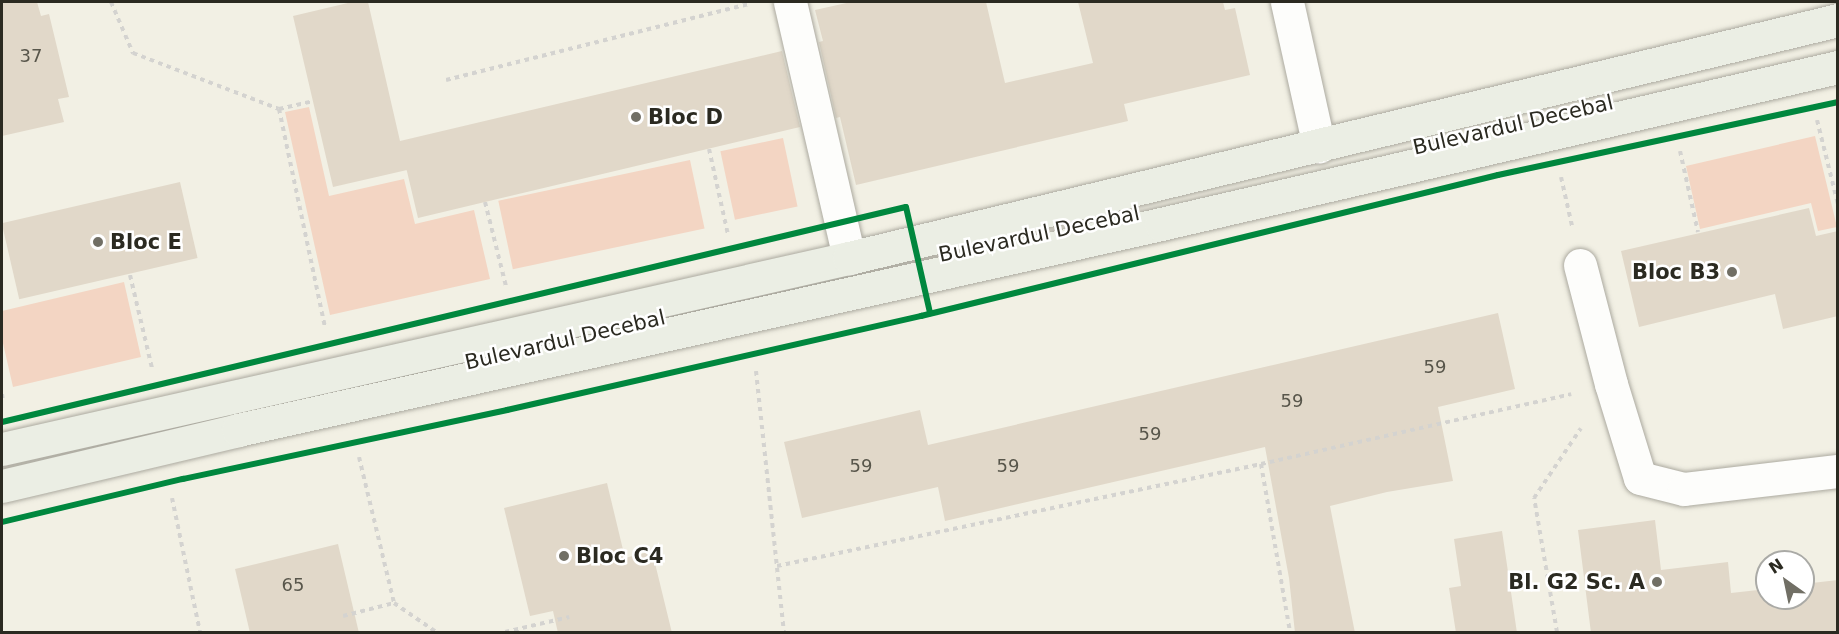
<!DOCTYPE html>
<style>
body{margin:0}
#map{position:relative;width:1839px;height:634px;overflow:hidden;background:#f2f0e4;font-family:"DejaVu Sans",sans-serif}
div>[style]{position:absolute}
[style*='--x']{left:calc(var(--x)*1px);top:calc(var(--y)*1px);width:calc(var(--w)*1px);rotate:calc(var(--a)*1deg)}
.green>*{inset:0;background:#f3d5c3;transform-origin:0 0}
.building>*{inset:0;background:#e1d8c9;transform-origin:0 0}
.path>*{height:4px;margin-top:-2px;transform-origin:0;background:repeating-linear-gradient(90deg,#d4d3d0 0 4.5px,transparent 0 9px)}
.roads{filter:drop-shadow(0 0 2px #acaaa0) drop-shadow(0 0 2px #acaaa0)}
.street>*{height:33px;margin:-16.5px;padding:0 16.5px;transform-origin:16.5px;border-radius:16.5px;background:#fdfdfb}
.primary>*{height:33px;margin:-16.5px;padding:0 16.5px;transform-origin:16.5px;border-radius:16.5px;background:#ebeee4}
.cycleway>*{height:6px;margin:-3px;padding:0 3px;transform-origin:3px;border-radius:3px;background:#00873e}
.dots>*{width:16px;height:16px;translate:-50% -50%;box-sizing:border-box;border:3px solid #fff;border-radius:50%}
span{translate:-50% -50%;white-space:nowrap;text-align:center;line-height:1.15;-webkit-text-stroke:5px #fff;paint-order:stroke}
.number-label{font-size:18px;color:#58564b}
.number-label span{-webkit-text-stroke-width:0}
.poi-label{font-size:21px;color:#2b2a21;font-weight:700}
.left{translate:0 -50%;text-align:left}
.right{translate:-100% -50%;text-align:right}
.street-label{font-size:21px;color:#2b2a21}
.frame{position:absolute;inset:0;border:3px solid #2b2a21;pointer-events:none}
.north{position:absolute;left:1755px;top:550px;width:60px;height:60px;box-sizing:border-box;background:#fff;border:2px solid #aaaaa6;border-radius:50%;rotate:327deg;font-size:16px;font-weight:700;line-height:24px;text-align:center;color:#2b2a21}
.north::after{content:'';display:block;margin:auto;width:21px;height:27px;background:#716f65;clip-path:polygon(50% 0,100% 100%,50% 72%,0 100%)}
</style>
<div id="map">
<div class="green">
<div style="clip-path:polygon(309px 107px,329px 196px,404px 179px,415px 224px,474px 210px,490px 279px,330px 315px,285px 112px)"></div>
<div style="clip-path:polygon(1815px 136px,1837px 227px,1818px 231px,1811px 203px,1700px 229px,1686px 166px)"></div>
<div style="left:783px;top:138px;width:70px;height:64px;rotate:78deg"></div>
<div style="left:690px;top:160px;width:70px;height:196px;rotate:78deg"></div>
<div style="clip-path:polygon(124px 282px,141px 357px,13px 387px,2px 339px,2px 311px)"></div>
</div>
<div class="building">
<div style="clip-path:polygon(2px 2px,37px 2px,41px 16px,49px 14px,69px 97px,58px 99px,64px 122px,2px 136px)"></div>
<div style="clip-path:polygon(352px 2px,368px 2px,400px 141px,782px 51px,800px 127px,418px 218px,401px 146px,407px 170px,333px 187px,293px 16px)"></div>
<div style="clip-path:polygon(851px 2px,986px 2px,1005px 83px,1093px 63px,1078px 2px,1223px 2px,1225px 10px,1235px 8px,1250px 75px,1124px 104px,1128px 121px,856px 185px,840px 117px,836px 118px,819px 42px,823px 41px,815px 10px)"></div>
<div style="left:180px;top:182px;width:78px;height:183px;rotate:77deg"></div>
<div style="clip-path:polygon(1809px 208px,1816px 236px,1838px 231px,1838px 316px,1783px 329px,1775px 294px,1639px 327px,1621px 251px)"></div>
<div style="clip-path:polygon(1498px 313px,1515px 389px,1438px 407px,1453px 481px,1387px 492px,1330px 506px,1355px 633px,1295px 633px,1289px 578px,1265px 447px,945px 521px,938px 487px,802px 518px,784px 442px,920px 410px,928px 445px)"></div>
<div style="clip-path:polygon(607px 483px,625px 558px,652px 551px,672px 633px,558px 633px,553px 611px,530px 616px,504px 508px)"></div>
<div style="clip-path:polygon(1655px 520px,1661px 570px,1728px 562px,1731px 593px,1767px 589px,1767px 598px,1803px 598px,1803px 584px,1838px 580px,1838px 633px,1591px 633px,1578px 530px)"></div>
<div style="clip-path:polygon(1502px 531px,1517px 633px,1456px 633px,1449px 588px,1461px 586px,1454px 539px)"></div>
<div style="clip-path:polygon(338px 544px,359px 633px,250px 633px,235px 569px)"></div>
</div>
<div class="path">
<div style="--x:111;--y:2;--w:56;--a:66.7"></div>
<div style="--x:133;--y:53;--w:156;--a:21"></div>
<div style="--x:279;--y:109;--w:224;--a:78.1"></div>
<div style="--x:446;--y:80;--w:311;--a:-14.1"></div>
<div style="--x:279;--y:109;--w:35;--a:-13"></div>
<div style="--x:1817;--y:120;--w:87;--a:76"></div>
<div style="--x:709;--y:149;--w:88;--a:77.5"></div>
<div style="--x:1680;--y:151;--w:83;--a:77.5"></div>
<div style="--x:1561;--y:177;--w:50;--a:77.3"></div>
<div style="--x:485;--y:202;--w:87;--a:76"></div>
<div style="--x:130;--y:275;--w:96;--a:76.7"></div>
<div style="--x:756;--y:371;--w:262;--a:83.9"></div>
<div style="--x:2;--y:394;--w:7;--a:82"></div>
<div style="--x:359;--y:457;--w:150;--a:76.5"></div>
<div style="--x:394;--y:603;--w:51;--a:34.6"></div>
<div style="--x:1261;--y:464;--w:170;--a:80.2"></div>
<div style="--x:172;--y:498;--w:137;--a:78.2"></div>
<div style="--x:777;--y:566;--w:495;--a:-11.9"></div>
<div style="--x:1261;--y:464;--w:318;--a:-12.7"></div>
<div style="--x:343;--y:616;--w:53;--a:-14.3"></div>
<div style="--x:505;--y:632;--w:66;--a:-13.2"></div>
<div style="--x:1557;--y:632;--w:136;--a:-99.7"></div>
<div style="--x:1534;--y:498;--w:84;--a:-56.1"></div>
</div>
<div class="roads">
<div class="street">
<div style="--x:790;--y:2;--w:263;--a:77"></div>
<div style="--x:1287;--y:2;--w:148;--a:77.5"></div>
<div style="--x:1580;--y:265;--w:123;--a:75.4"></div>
<div style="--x:1611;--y:384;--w:98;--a:72.9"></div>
<div style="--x:1640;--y:478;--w:45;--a:14"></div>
<div style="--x:1684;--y:489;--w:155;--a:-6.7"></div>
</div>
<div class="primary">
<div style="--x:2;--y:449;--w:868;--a:-12.71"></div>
<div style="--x:849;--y:258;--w:1017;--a:-13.53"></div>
<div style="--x:2;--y:486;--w:243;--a:-13.3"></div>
<div style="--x:238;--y:430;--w:946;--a:-12.58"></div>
<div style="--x:1161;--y:224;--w:695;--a:-13.06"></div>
</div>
</div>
<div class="cycleway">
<div style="--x:2;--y:422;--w:929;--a:-13.38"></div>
<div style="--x:906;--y:207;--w:109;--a:77.2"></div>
<div style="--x:2;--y:522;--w:186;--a:-13.4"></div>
<div style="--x:183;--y:479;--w:331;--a:-12"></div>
<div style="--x:507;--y:410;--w:425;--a:-12.8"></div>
<div style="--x:921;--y:316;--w:594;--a:-13.73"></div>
<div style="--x:1498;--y:175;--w:348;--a:-12.1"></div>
</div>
<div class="dots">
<div style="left:636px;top:117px;background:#716f65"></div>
<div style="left:98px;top:242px;background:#716f65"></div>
<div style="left:1732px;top:272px;background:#716f65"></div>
<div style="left:564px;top:556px;background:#716f65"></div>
<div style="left:1657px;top:582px;background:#716f65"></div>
</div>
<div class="number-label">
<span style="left:31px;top:56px">37</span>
<span style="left:1435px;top:367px">59</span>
<span style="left:1292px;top:401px">59</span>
<span style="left:1150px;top:434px">59</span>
<span style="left:861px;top:466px">59</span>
<span style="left:1008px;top:466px">59</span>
<span style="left:293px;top:585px">65</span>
</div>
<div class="poi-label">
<span class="left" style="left:648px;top:117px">Bloc D</span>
<span class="left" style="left:110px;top:242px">Bloc E</span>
<span class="right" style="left:1720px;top:272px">Bloc B3</span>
<span class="left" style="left:576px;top:556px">Bloc C4</span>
<span class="right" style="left:1645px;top:582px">Bl. G2 Sc. A</span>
</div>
<div class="street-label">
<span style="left:1513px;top:125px;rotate:-13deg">Bulevardul Decebal</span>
<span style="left:1039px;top:234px;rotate:-12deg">Bulevardul Decebal</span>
<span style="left:565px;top:340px;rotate:-13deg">Bulevardul Decebal</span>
</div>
<div class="frame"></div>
<div class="north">N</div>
</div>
